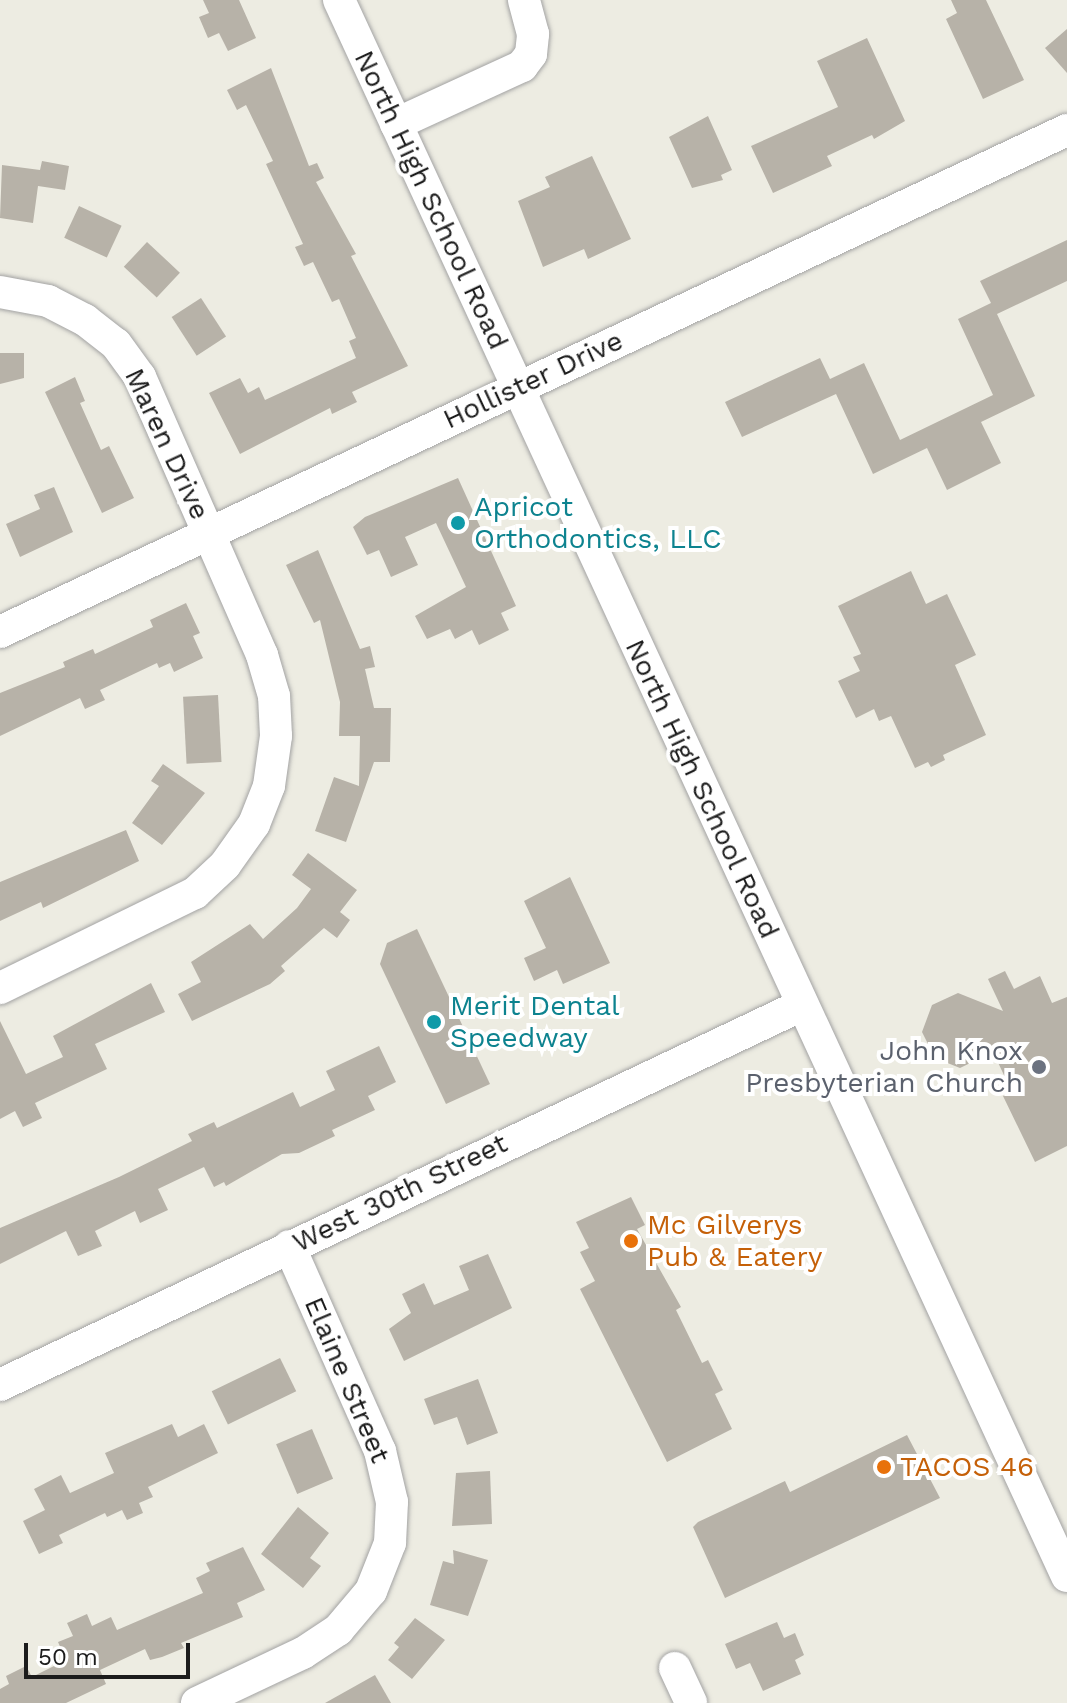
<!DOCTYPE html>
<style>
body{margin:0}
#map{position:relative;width:1067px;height:1703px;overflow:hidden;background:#edece2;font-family:"Work Sans",sans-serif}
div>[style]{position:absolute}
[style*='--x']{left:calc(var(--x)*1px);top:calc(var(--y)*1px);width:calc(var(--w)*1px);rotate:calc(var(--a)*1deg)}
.building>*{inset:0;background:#b7b2a8;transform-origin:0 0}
.roads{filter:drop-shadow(0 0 2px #a3a3a3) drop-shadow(0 0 2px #a3a3a3)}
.minor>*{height:32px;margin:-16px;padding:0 16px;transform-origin:16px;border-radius:16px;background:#fff}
.dots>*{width:22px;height:22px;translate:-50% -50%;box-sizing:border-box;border:4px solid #fff;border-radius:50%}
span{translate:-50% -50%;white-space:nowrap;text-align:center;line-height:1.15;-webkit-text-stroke:8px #fff;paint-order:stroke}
.street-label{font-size:28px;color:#1c1c1c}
.culture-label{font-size:28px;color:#0d838f}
.left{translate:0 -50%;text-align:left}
.worship-label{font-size:28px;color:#5b616d}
.right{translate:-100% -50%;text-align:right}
.food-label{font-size:28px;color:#c56008}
.scale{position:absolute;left:24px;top:1643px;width:166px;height:36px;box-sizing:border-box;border:4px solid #1c1c1c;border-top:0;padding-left:10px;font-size:24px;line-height:28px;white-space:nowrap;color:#1c1c1c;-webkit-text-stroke:6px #fff;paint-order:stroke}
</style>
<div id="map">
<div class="building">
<div style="clip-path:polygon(203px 0,239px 0,256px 38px,228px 51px,219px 33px,208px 38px,199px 17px,209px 13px)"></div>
<div style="clip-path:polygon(951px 0,986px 0,1024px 80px,983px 99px,946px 19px,957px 13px)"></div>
<div style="clip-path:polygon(1067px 29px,1067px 73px,1045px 48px)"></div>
<div style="clip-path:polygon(867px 38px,905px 121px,874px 139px,872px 135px,827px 156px,832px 166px,773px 193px,751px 146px,838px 107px,817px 61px)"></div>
<div style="clip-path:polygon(271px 68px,309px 166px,317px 163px,324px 178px,316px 182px,356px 254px,351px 256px,408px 366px,352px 392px,357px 402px,332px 414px,330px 408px,240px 454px,209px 393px,240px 378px,248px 393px,259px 387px,265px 400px,356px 358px,349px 341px,356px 338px,339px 299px,332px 302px,313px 262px,304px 266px,295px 247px,303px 244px,266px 164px,273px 161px,246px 105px,237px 110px,227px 90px)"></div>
<div style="clip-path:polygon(708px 116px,732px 170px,721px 175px,723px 180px,692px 188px,669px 137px)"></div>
<div style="clip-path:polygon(592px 156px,631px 239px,588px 259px,584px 249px,543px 267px,518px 201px,550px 187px,545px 177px)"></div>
<div style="clip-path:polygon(42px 161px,69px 166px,65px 190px,38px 186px,33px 223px,0 218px,2px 165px,40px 170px)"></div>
<div style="left:79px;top:206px;width:47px;height:35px;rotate:25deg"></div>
<div style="clip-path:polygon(1067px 240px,1067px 281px,997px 314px,1035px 396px,981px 422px,1001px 463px,947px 490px,927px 448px,873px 474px,836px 394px,742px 437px,725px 402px,820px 358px,830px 379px,864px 363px,900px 440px,993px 395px,958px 319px,991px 303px,980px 281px)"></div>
<div style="left:147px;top:242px;width:45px;height:34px;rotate:43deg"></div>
<div style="left:201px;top:298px;width:46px;height:35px;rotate:57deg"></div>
<div style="clip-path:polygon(0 353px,24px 353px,24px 378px,0 384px)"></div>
<div style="clip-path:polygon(75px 377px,85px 401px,80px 403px,101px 450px,109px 446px,134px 498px,102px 513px,45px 392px)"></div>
<div style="clip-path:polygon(458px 478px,516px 606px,501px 613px,509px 630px,479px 645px,472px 630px,455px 639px,450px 629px,427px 639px,415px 616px,466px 587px,436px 523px,405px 537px,418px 565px,391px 577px,379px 550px,367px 555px,353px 527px,365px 517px)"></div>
<div style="clip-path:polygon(54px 487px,73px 532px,20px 557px,6px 524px,40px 509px,34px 495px)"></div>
<div style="clip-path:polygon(318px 550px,360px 649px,370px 646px,375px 667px,365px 669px,374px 708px,391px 708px,390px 762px,374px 762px,346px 842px,315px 831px,334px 777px,359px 786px,360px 736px,339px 736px,340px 702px,320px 620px,314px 623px,286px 565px)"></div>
<div style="clip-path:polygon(911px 571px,926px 604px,947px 594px,976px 655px,955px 665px,986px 735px,943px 755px,945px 760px,931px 767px,928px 762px,915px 768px,891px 716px,879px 721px,874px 709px,856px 718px,838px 681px,860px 671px,853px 657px,861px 654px,838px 606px)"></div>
<div style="clip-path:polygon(186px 603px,200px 633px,193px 636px,203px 658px,174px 672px,170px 663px,159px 668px,157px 663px,100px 690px,105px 700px,85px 709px,80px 698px,0 736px,0 693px,65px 667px,63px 662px,93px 649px,95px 654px,153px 627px,150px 620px)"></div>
<div style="left:218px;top:695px;width:67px;height:35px;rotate:87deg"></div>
<div style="clip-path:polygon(163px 764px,205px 793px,162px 845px,132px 823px,159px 786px,151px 781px)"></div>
<div style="clip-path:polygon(126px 830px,139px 861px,43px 908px,41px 902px,0 921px,0 882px)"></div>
<div style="clip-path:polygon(308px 853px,357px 890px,340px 912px,350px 920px,337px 938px,324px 928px,281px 966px,285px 971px,270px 984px,192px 1021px,178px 994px,201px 982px,191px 962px,250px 924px,263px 939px,297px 908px,311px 889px,292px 875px)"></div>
<div style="clip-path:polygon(570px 877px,610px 963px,563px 984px,557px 970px,534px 981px,524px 958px,546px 948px,524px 901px)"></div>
<div style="clip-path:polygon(417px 929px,490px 1084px,446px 1104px,380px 964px,387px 943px)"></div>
<div style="clip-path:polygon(1005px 971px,1014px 989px,1040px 976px,1052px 1003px,1067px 997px,1067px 1146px,1035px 1162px,1003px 1096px,1012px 1092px,993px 1052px,960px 1068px,935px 1058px,922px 1032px,932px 1005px,958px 993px,1003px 1011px,988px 979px)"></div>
<div style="clip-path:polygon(151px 983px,165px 1012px,95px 1044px,107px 1069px,35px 1103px,42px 1118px,23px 1127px,15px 1111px,0 1119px,0 1021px,26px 1074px,63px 1057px,53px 1036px)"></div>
<div style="clip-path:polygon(379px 1046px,396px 1082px,368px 1096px,375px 1110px,332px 1130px,335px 1136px,299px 1153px,282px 1154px,226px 1186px,224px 1182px,214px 1187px,204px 1167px,158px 1189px,168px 1210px,140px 1223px,135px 1211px,95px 1231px,102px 1246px,78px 1256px,66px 1231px,0 1264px,0 1228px,119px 1177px,192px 1141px,188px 1134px,214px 1122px,217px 1128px,293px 1092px,300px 1107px,335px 1090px,326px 1071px)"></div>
<div style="clip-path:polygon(631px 1197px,645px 1225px,637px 1229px,681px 1307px,676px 1310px,702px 1363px,708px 1360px,723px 1390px,715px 1394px,732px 1429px,667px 1462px,580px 1289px,595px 1281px,580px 1252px,589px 1248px,576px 1222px)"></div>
<div style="clip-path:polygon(488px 1254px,512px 1308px,404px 1361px,389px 1329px,411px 1313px,402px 1294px,424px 1283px,434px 1305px,469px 1290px,459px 1266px)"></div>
<div style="left:280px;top:1358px;width:37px;height:76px;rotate:64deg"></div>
<div style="clip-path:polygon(478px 1379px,498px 1433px,467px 1445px,457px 1417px,434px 1425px,424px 1399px)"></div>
<div style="clip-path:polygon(172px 1424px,178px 1437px,204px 1424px,218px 1453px,148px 1487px,153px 1497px,139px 1503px,143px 1513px,127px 1520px,122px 1510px,107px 1517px,105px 1513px,59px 1535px,63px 1543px,39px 1554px,23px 1521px,45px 1510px,34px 1489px,61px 1475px,70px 1493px,114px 1473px,105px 1453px)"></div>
<div style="left:312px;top:1429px;width:54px;height:39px;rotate:67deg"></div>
<div style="clip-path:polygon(907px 1435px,940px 1498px,725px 1598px,693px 1527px,698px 1522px,785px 1481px,790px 1492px)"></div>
<div style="clip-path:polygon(490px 1471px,492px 1524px,452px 1526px,456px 1473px)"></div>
<div style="clip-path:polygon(298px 1507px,329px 1533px,310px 1558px,321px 1566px,303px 1588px,261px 1554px)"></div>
<div style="clip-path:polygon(243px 1547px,265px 1590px,237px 1603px,243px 1617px,181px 1643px,184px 1648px,162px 1657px,150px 1660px,145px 1649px,100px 1670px,106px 1684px,66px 1703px,0 1703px,0 1689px,9px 1684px,6px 1676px,26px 1666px,32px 1677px,66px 1660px,58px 1642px,73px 1636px,67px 1623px,87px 1614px,92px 1626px,111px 1617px,117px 1630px,203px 1593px,196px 1578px,210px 1571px,206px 1563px)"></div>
<div style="clip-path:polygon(453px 1550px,488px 1560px,468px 1616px,430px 1605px,443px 1561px,454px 1564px)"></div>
<div style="clip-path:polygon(415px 1618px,445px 1640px,412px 1679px,388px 1660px,399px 1647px,394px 1643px)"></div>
<div style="clip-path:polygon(777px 1622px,784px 1638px,795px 1633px,804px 1655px,795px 1660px,801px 1674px,763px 1691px,750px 1663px,736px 1669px,725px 1644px)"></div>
<div style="clip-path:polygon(375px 1675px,391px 1703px,325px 1703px)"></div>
</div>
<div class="roads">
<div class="minor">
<div style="--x:339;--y:0;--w:1736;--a:65.21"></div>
<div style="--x:396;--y:124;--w:139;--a:-24.7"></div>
<div style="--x:522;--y:66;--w:15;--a:-53"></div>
<div style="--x:531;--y:54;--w:20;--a:-84"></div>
<div style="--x:533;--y:34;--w:35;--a:-105"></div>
<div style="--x:0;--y:292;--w:49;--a:10.6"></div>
<div style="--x:48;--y:301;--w:42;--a:27.2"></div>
<div style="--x:85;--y:320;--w:39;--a:38"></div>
<div style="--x:116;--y:344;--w:41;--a:54"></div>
<div style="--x:140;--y:377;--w:304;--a:66.3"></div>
<div style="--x:262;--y:655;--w:43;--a:73.7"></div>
<div style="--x:274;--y:696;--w:40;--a:87.1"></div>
<div style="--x:276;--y:736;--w:50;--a:98"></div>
<div style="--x:269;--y:786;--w:41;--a:111.5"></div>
<div style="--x:254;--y:824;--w:50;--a:125.3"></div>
<div style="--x:225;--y:865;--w:41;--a:137"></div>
<div style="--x:195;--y:893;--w:217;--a:154"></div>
<div style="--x:0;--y:632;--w:1179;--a:-25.2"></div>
<div style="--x:0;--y:1385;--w:887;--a:-25.35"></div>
<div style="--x:675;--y:1668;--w:38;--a:65"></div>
<div style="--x:197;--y:1703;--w:117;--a:-25.3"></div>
<div style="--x:303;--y:1653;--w:42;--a:-33.3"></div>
<div style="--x:338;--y:1630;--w:51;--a:-49.8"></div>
<div style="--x:371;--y:1591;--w:52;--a:-68.4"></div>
<div style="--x:390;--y:1543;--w:41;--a:-87.2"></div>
<div style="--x:392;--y:1502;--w:52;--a:-103.2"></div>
<div style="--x:380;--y:1451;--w:224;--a:-113.9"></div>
</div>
</div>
<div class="dots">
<div style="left:458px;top:523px;background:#0f9aa8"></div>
<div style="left:434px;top:1022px;background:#0f9aa8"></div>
<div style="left:1039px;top:1067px;background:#6b7280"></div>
<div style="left:631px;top:1241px;background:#e8710a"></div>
<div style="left:884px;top:1467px;background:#e8710a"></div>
</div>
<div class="street-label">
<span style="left:431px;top:200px;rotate:65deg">North High School Road</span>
<span style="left:533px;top:380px;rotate:-25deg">Hollister Drive</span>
<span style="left:167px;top:444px;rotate:65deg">Maren Drive</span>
<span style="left:702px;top:789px;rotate:65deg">North High School Road</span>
<span style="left:400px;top:1193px;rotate:-26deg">West 30th Street</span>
<span style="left:347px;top:1380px;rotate:67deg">Elaine Street</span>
</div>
<div class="culture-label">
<span class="left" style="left:474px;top:523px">Apricot<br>Orthodontics, LLC</span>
<span class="left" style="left:450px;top:1022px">Merit Dental<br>Speedway</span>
</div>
<div class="worship-label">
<span class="right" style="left:1023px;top:1067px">John Knox<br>Presbyterian Church</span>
</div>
<div class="food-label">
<span class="left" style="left:647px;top:1241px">Mc Gilverys<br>Pub &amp; Eatery</span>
<span class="left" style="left:900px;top:1467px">TACOS 46</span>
</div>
<div class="scale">50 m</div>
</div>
